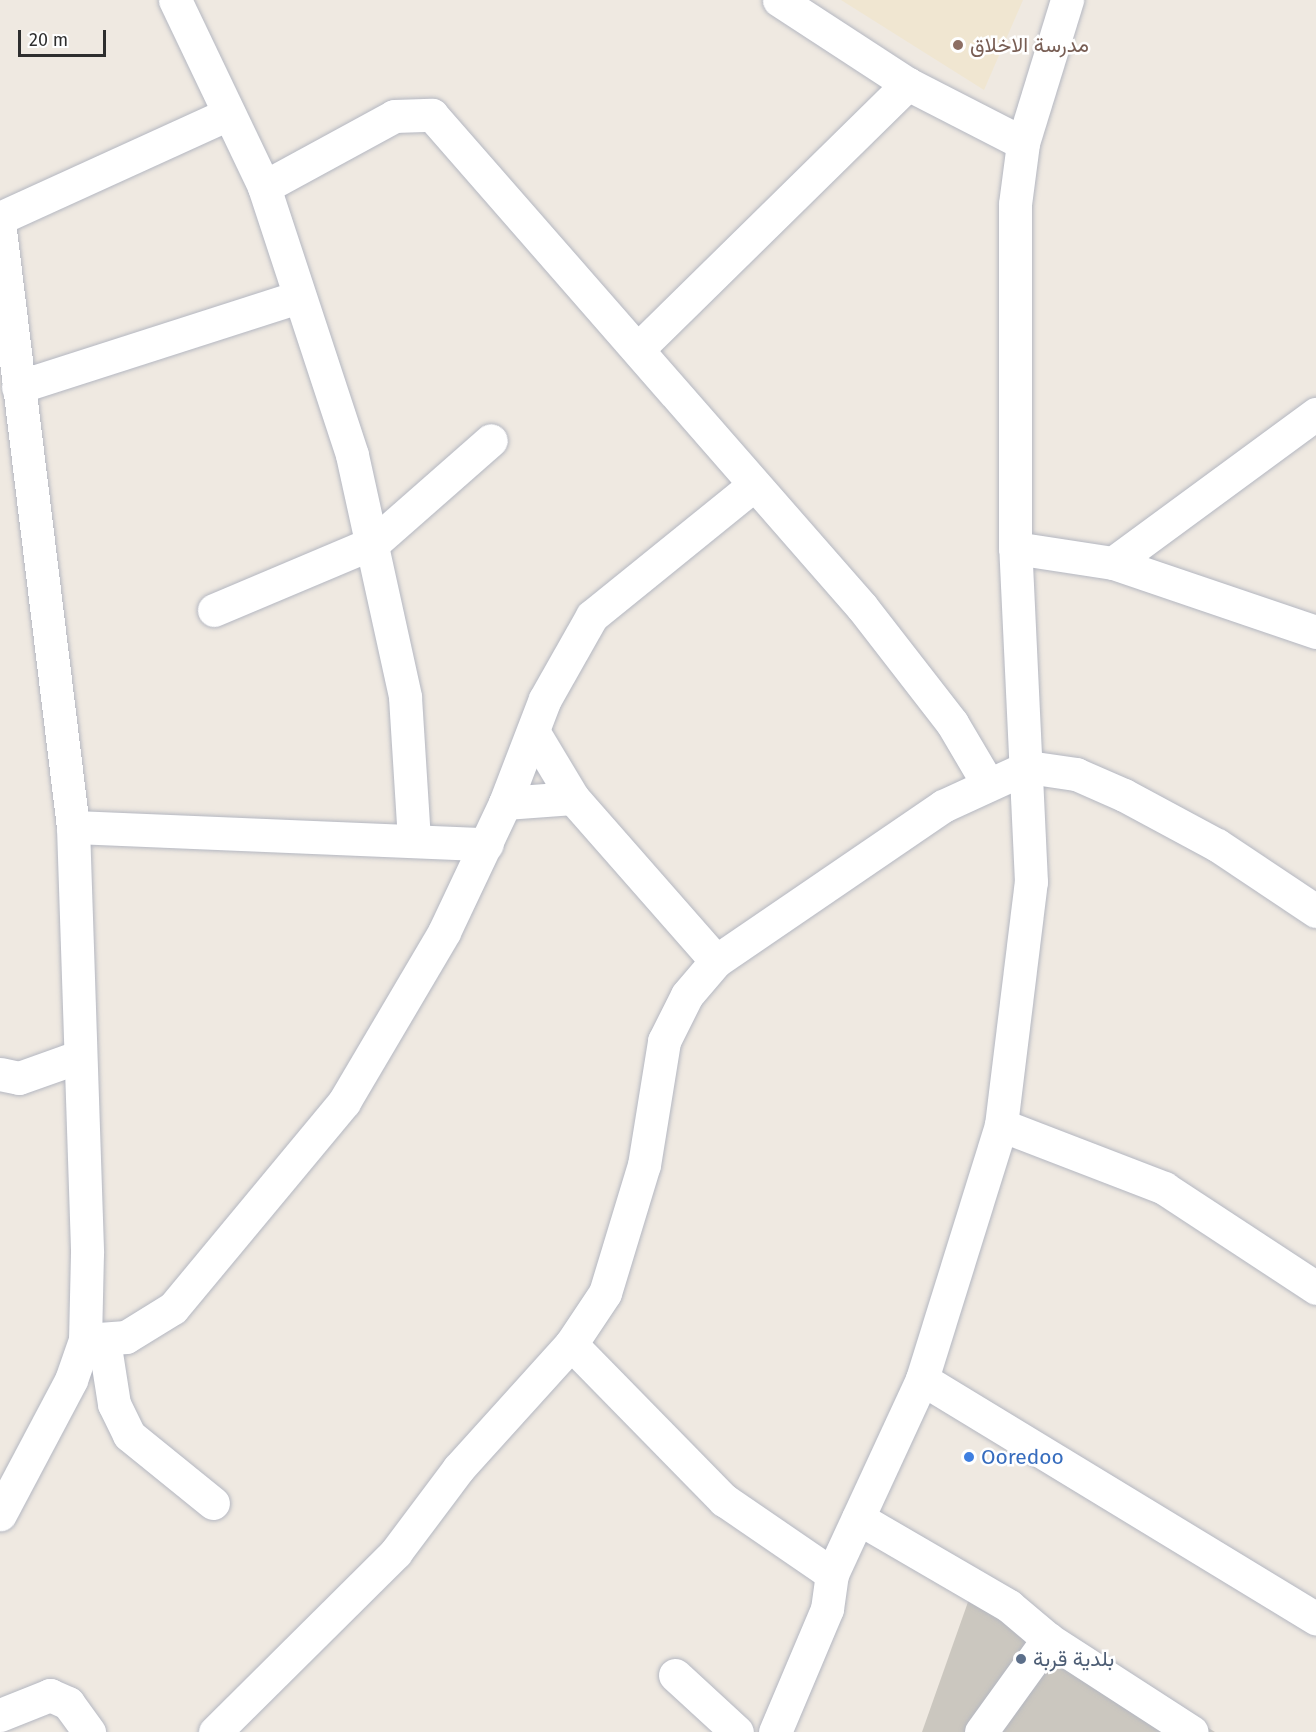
<!DOCTYPE html>
<meta charset="utf-8">
<style>
body{margin:0}
#map{position:relative;width:1316px;height:1732px;overflow:hidden;background:#efe9e1;font-family:"Fira Sans",Vazirmatn,sans-serif}
div>[style]{position:absolute}
[style*='--x']{left:calc(var(--x)*1px);top:calc(var(--y)*1px);width:calc(var(--w)*1px);rotate:calc(var(--a)*1deg)}
.education>*{inset:0;background:#f0e6d1}
.building>*{inset:0;background:#cbc7bf}
.roads{filter:drop-shadow(0 0 2px #b4b7c1) drop-shadow(0 0 2px #b4b7c1)}
.street>*{height:33px;margin:-16.5px;padding:0 16.5px;transform-origin:16.5px;border-radius:16.5px;background:#fff}
.secondary>*{height:33px;margin:-16.5px;padding:0 16.5px;transform-origin:16.5px;border-radius:16.5px;background:#fff}
.dots>*{width:16px;height:16px;translate:-50% -50%;box-sizing:border-box;border:3px solid #fff;border-radius:50%}
span{translate:-50% -50%;white-space:nowrap;text-align:center;line-height:1.15;-webkit-text-stroke:5px #fff;paint-order:stroke}
.education-label{font-size:21px;color:#785e54}
.left{translate:0 -50%;text-align:left}
.shop-label{font-size:21px;color:#366cbe}
.service-label{font-size:21px;color:#4e5e75}
.scale{position:absolute;left:18px;top:30px;width:88px;height:27px;box-sizing:border-box;border:3px solid #2e2e2e;border-top:0;padding-left:8px;font-size:18px;line-height:21px;white-space:nowrap;color:#2e2e2e;-webkit-text-stroke:4px #fff;paint-order:stroke}
</style>
<div id="map">
<div class="education">
<div style="clip-path:polygon(841px 0,1023px 0,984px 90px)"></div>
</div>
<div class="building">
<div style="clip-path:polygon(974px 1585px,1215px 1732px,922px 1732px)"></div>
</div>
<div class="roads">
<div class="street">
<div style="--x:175;--y:0;--w:207;--a:64.5"></div>
<div style="--x:264;--y:187;--w:282;--a:71.8"></div>
<div style="--x:352;--y:455;--w:248;--a:77.6"></div>
<div style="--x:405;--y:697;--w:144;--a:86.4"></div>
<div style="--x:779;--y:0;--w:154;--a:33.1"></div>
<div style="--x:908;--y:84;--w:129;--a:27.2"></div>
<div style="--x:264;--y:187;--w:148;--a:-28.6"></div>
<div style="--x:394;--y:116;--w:38;--a:-2"></div>
<div style="--x:432;--y:115;--w:653;--a:48.85"></div>
<div style="--x:862;--y:607;--w:147;--a:52.2"></div>
<div style="--x:952;--y:723;--w:71;--a:59.5"></div>
<div style="--x:0;--y:218;--w:251;--a:-24.5"></div>
<div style="--x:639;--y:348;--w:377;--a:-44.5"></div>
<div style="--x:18;--y:387;--w:294;--a:-17.8"></div>
<div style="--x:1015;--y:548;--w:99;--a:8.7"></div>
<div style="--x:1113;--y:563;--w:214;--a:18.8"></div>
<div style="--x:1113;--y:563;--w:252;--a:-36.3"></div>
<div style="--x:214;--y:610;--w:175;--a:-22.9"></div>
<div style="--x:375;--y:542;--w:154;--a:-41.3"></div>
<div style="--x:534;--y:733;--w:76;--a:59"></div>
<div style="--x:573;--y:798;--w:217;--a:48.7"></div>
<div style="--x:505;--y:803;--w:68;--a:-4.2"></div>
<div style="--x:73;--y:827;--w:414;--a:2.4"></div>
<div style="--x:0;--y:1074;--w:19;--a:12"></div>
<div style="--x:19;--y:1078;--w:63;--a:-19.6"></div>
<div style="--x:1001;--y:1125;--w:175;--a:21.1"></div>
<div style="--x:1164;--y:1188;--w:182;--a:33.3"></div>
<div style="--x:85;--y:1340;--w:41;--a:-4.2"></div>
<div style="--x:126;--y:1337;--w:55;--a:-31.7"></div>
<div style="--x:173;--y:1308;--w:268;--a:-50.3"></div>
<div style="--x:344;--y:1102;--w:197;--a:-59.5"></div>
<div style="--x:444;--y:932;--w:143;--a:-64.7"></div>
<div style="--x:505;--y:803;--w:111;--a:-69"></div>
<div style="--x:545;--y:699;--w:95;--a:-60.5"></div>
<div style="--x:592;--y:616;--w:208;--a:-39"></div>
<div style="--x:104;--y:1340;--w:65;--a:81.1"></div>
<div style="--x:114;--y:1404;--w:34;--a:64"></div>
<div style="--x:129;--y:1435;--w:108;--a:39"></div>
<div style="--x:571;--y:1344;--w:219;--a:45.6"></div>
<div style="--x:724;--y:1500;--w:131;--a:34.4"></div>
<div style="--x:922;--y:1379;--w:461;--a:31.3"></div>
<div style="--x:858;--y:1518;--w:175;--a:30.2"></div>
<div style="--x:1009;--y:1606;--w:51;--a:40.2"></div>
<div style="--x:1048;--y:1639;--w:171;--a:32.9"></div>
<div style="--x:675;--y:1675;--w:84;--a:42.6"></div>
<div style="--x:0;--y:1715;--w:54;--a:-21.8"></div>
<div style="--x:50;--y:1695;--w:20;--a:24"></div>
<div style="--x:68;--y:1703;--w:36;--a:54"></div>
<div style="--x:215;--y:1732;--w:255;--a:-44.8"></div>
<div style="--x:396;--y:1552;--w:104;--a:-53.2"></div>
<div style="--x:458;--y:1469;--w:169;--a:-47.9"></div>
<div style="--x:571;--y:1344;--w:61;--a:-56.3"></div>
<div style="--x:605;--y:1293;--w:134;--a:-73.1"></div>
<div style="--x:644;--y:1165;--w:126;--a:-80.8"></div>
<div style="--x:664;--y:1041;--w:51;--a:-63.4"></div>
<div style="--x:687;--y:995;--w:45;--a:-49.5"></div>
<div style="--x:716;--y:961;--w:275;--a:-34.3"></div>
<div style="--x:943;--y:806;--w:94;--a:-24.6"></div>
<div style="--x:1028;--y:767;--w:49;--a:8.3"></div>
<div style="--x:1076;--y:774;--w:52;--a:23.6"></div>
<div style="--x:1124;--y:795;--w:106;--a:28.3"></div>
<div style="--x:1217;--y:845;--w:119;--a:33.7"></div>
<div style="--x:981;--y:1732;--w:115;--a:-54.2"></div>
</div>
<div class="secondary">
<div style="--x:0;--y:230;--w:601;--a:83.03"></div>
<div style="--x:73;--y:827;--w:426;--a:88.1"></div>
<div style="--x:87;--y:1253;--w:87;--a:91.3"></div>
<div style="--x:85;--y:1340;--w:42;--a:109.3"></div>
<div style="--x:71;--y:1380;--w:152;--a:117.9"></div>
<div style="--x:775;--y:1732;--w:134;--a:-67.1"></div>
<div style="--x:827;--y:1609;--w:35;--a:-82"></div>
<div style="--x:832;--y:1574;--w:215;--a:-65.2"></div>
<div style="--x:922;--y:1379;--w:266;--a:-72.7"></div>
<div style="--x:1001;--y:1125;--w:245;--a:-83"></div>
<div style="--x:1031;--y:882;--w:334;--a:-92.7"></div>
<div style="--x:1015;--y:548;--w:344;--a:-90"></div>
<div style="--x:1015;--y:204;--w:62;--a:-82.5"></div>
<div style="--x:1023;--y:143;--w:150;--a:-72.9"></div>
</div>
</div>
<div class="dots">
<div style="left:958px;top:45px;background:#8d6e63"></div>
<div style="left:969px;top:1457px;background:#3f7fe0"></div>
<div style="left:1021px;top:1659px;background:#5c6f8a"></div>
</div>
<div class="education-label">
<span class="left" style="left:970px;top:45px">مدرسة الاخلاق</span>
</div>
<div class="shop-label">
<span class="left" style="left:981px;top:1457px">Ooredoo</span>
</div>
<div class="service-label">
<span class="left" style="left:1033px;top:1659px">بلدية قربة</span>
</div>
<div class="scale">20 m</div>
</div>
